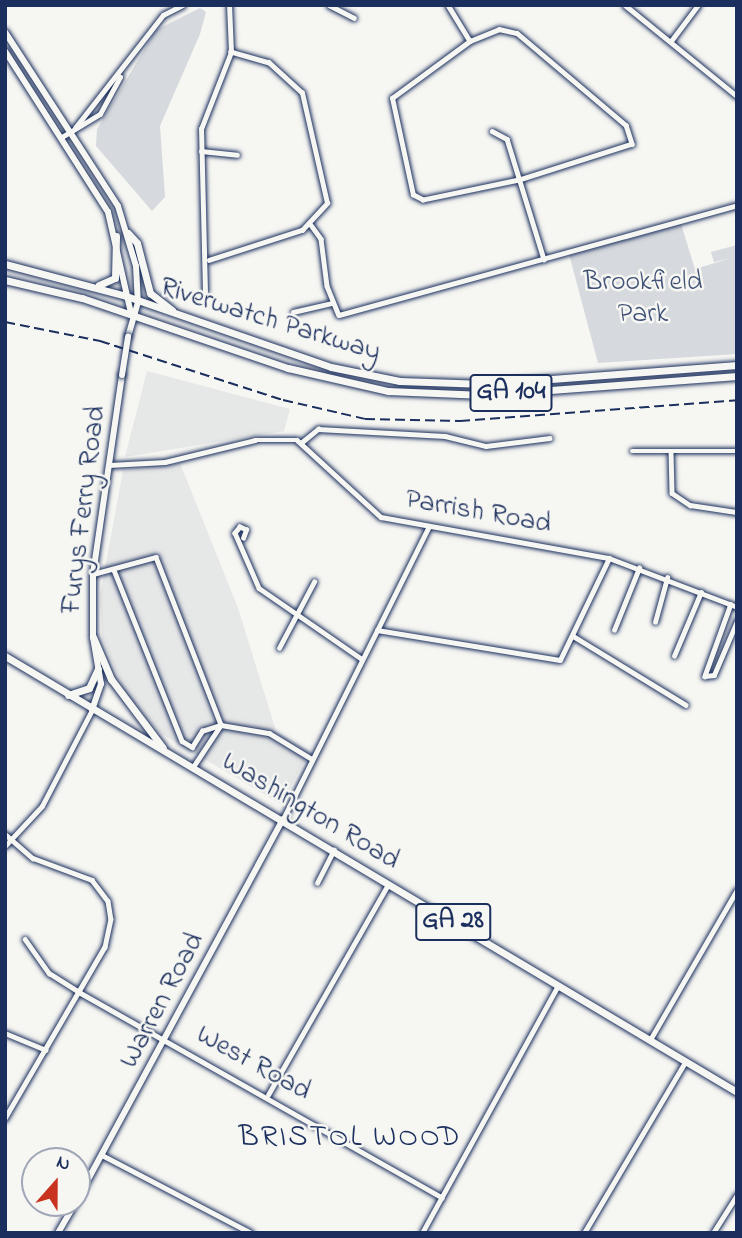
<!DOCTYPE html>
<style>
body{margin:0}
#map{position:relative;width:742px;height:1238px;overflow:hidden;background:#f6f6f2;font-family:"Indie Flower",sans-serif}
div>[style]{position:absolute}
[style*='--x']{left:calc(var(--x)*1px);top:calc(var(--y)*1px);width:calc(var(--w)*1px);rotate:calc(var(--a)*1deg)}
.built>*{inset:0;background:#e6e7e7}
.green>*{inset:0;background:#d6d9dd}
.roads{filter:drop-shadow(0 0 2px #1b2f5e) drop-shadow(0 0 2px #1b2f5e)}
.street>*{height:4.5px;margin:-2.25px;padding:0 2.25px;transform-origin:2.25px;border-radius:2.25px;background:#f6f6f2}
.secondary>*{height:6px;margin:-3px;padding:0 3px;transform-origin:3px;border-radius:3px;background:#f6f6f2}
.primary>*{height:7px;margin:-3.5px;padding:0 3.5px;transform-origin:3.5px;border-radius:3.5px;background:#f6f6f2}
.rail>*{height:2px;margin-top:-1px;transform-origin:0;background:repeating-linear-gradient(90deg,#1b2f5e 0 10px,transparent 0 15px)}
.bridges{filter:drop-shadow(0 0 2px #1b2f5e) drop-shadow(0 0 2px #1b2f5e)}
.secondary-bridge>*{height:6px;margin:-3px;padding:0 3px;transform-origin:3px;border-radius:3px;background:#f6f6f2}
span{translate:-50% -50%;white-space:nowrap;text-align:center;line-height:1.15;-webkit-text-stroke:5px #f6f6f2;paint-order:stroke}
.shield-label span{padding:2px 5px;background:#f6f6f2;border:2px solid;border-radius:5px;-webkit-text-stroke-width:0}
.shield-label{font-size:26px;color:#1b2f5e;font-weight:700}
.park-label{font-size:28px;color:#405177}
.street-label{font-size:28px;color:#1b2f5e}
.neighbourhood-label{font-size:30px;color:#1b2f5e;letter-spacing:2px}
.frame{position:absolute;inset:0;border:7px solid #1b2f5e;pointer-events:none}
.north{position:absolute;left:21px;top:1147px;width:70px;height:70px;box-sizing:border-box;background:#f6f6f2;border:2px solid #9ea6b7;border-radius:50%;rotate:21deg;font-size:19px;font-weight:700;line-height:28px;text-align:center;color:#1b2f5e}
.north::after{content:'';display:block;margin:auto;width:24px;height:32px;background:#c8321e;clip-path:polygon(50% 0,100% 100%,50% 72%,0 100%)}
</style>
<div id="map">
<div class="built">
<div style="clip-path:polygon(147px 371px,290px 409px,284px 431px,125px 457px)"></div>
<div style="clip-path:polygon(180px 463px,238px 608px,276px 731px,310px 751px,281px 804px,160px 733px,125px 693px,102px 638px,100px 596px,123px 470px)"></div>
</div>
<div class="green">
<div style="clip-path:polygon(200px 8px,206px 12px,200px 34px,160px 126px,165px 197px,152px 211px,96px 146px,97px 129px,156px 30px)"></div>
<div style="clip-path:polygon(681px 224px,695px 269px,731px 258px,714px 262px,711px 252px,737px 245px,737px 354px,598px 363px,569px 254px)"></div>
</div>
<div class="roads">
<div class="street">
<div style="--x:329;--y:5;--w:28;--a:27"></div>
<div style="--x:448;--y:5;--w:42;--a:58.6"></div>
<div style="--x:625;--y:5;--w:144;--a:39.1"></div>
<div style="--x:499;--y:29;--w:18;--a:13"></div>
<div style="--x:517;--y:33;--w:143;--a:40.2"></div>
<div style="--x:626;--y:125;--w:20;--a:72"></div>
<div style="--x:632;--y:144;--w:119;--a:162.3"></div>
<div style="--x:519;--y:180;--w:98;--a:168.2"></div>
<div style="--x:423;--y:200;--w:11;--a:-153"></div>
<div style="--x:413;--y:195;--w:99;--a:-102.2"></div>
<div style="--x:392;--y:98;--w:97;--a:-36.2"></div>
<div style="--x:470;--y:41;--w:31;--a:-22"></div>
<div style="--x:671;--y:41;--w:45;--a:-53.1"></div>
<div style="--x:75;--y:128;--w:143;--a:-52.1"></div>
<div style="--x:163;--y:15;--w:22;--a:-27"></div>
<div style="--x:492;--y:131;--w:17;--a:28"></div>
<div style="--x:507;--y:139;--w:126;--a:72.9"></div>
<div style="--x:62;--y:137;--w:44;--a:-31.2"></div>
<div style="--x:100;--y:114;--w:42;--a:-61.6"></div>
<div style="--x:201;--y:151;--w:36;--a:6"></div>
<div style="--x:311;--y:225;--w:17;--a:54"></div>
<div style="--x:321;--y:239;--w:47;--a:82.7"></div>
<div style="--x:327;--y:286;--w:31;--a:68"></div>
<div style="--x:339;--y:315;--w:413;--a:-15.4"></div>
<div style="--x:209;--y:260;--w:98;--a:-17.9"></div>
<div style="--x:302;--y:230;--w:37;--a:-47"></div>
<div style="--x:327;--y:203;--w:113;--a:-102.8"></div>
<div style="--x:302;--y:93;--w:45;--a:-137.7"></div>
<div style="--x:269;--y:63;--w:40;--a:-164"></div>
<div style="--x:205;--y:292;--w:163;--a:-91.4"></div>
<div style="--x:201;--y:129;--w:83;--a:-68.7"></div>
<div style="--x:231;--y:52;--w:47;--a:-92.4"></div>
<div style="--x:293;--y:312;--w:39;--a:-13"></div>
<div style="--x:302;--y:442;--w:21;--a:-39"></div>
<div style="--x:318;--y:429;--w:127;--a:3.2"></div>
<div style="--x:445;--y:436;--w:42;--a:13.7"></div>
<div style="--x:486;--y:446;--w:64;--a:-7.1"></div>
<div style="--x:632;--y:451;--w:105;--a:0"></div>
<div style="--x:671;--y:451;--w:42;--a:88.6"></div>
<div style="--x:672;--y:493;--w:22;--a:34"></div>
<div style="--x:690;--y:505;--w:48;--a:8.5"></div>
<div style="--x:109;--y:465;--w:56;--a:-3.1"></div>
<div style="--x:165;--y:462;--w:93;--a:-13.7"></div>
<div style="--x:255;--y:440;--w:42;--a:0"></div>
<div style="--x:297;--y:440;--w:114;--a:42.5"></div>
<div style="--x:381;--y:517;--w:232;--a:10.2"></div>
<div style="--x:609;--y:558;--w:137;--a:20.9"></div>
<div style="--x:243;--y:538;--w:9;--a:-69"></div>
<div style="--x:246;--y:530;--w:7;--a:-153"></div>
<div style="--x:240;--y:527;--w:8;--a:130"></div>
<div style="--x:235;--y:533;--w:60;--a:66.4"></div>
<div style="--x:259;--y:588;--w:125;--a:34.6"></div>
<div style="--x:114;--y:570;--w:184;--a:68.3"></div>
<div style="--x:182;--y:741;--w:12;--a:31"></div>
<div style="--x:192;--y:747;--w:19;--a:-58"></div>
<div style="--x:202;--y:731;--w:20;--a:-18"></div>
<div style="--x:221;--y:725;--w:49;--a:9.5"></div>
<div style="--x:269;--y:733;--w:50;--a:31.2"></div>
<div style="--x:93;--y:574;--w:65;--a:-15.1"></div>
<div style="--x:156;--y:557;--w:180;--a:68.8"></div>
<div style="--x:731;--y:604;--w:77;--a:109.9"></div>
<div style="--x:705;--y:676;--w:9;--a:-6"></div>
<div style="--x:714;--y:675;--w:59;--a:-66.9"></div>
<div style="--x:655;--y:622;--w:46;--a:-74.7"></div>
<div style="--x:377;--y:630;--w:185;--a:9.3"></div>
<div style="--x:560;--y:660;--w:113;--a:-64.3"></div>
<div style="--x:614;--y:630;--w:67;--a:-68"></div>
<div style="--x:573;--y:636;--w:132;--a:31.4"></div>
<div style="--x:279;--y:648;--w:75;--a:-62.1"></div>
<div style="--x:674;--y:656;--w:69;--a:-67.1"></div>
<div style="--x:193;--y:767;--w:49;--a:-56.6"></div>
<div style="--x:283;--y:819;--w:325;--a:-63.5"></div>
<div style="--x:5;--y:834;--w:37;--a:41"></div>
<div style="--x:33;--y:858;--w:63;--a:20.4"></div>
<div style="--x:92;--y:880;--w:26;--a:53"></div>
<div style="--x:108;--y:901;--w:18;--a:81"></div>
<div style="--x:111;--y:919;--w:29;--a:102"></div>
<div style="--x:105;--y:947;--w:199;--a:120.2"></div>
<div style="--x:5;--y:846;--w:54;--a:-47.2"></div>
<div style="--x:42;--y:806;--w:108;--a:-62.5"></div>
<div style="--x:317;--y:883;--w:37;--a:-63"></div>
<div style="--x:25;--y:939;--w:42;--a:54.8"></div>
<div style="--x:49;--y:973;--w:36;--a:32"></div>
<div style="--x:79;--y:992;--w:417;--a:29.5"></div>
<div style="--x:5;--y:1033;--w:44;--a:22.5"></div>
<div style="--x:650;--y:1040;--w:173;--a:-59.9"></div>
<div style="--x:268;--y:1095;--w:242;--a:-60.3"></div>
<div style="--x:102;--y:1155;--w:168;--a:27.6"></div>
<div style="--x:422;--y:1233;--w:282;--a:-61.2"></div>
<div style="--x:584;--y:1233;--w:199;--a:-59.4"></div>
<div style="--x:713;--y:1233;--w:45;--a:-57.7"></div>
</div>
<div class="secondary">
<div style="--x:5;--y:32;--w:207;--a:57"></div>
<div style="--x:118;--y:206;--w:63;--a:73.3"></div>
<div style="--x:136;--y:266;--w:36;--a:87"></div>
<div style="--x:138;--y:302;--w:35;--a:106"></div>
<div style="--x:5;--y:51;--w:191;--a:57.4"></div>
<div style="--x:108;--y:212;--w:104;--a:77.2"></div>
<div style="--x:92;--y:710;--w:28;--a:-71"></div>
<div style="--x:101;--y:684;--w:48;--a:-99.7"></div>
<div style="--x:93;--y:637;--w:63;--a:-90"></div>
<div style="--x:93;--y:574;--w:201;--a:-81.7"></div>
<div style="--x:77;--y:1200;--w:433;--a:-61.6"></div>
<div style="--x:58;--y:1233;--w:34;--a:-60"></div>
</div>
<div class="primary">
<div style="--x:128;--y:233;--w:13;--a:48"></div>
<div style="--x:137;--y:243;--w:52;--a:75.4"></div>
<div style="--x:150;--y:293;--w:28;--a:38"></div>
<div style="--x:5;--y:264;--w:125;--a:14.8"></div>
<div style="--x:126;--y:296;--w:217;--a:19.1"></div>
<div style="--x:331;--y:367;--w:70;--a:11.5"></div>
<div style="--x:400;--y:381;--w:85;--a:2"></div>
<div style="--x:485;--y:384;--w:253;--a:-4.3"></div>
<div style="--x:5;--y:280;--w:79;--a:13.2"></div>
<div style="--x:82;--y:298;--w:218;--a:18.8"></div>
<div style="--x:288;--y:368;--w:103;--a:13"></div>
<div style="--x:388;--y:391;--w:96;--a:2.4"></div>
<div style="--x:484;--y:395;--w:254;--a:-4.3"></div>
<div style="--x:99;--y:285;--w:17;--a:-24"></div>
<div style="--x:115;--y:278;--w:42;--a:-88.6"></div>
<div style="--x:93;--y:637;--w:46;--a:66.8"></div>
<div style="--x:111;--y:679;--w:86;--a:53"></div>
<div style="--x:5;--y:656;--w:852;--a:30.78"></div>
<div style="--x:68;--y:695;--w:22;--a:-18"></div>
<div style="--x:89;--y:688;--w:21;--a:-65"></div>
</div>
</div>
<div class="rail">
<div style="--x:5;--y:322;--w:97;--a:11.3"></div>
<div style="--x:100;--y:341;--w:192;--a:17.9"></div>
<div style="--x:283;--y:400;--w:84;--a:13"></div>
<div style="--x:365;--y:419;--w:95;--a:1.2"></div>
<div style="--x:460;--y:421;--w:278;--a:-4.3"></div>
</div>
<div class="bridges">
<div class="secondary-bridge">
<div style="--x:122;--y:375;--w:39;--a:-81"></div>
</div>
</div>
<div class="shield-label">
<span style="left:511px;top:393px">GA 104</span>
<span style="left:453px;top:922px">GA 28</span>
</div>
<div class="park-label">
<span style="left:643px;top:299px">Brookfield<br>Park</span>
</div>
<div class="street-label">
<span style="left:270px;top:321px;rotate:17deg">Riverwatch Parkway</span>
<span style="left:85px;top:510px;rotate:-83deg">Furys Ferry Road</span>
<span style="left:478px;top:513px;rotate:10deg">Parrish Road</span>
<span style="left:310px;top:812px;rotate:31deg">Washington Road</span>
<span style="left:163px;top:1001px;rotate:-62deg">Warren Road</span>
<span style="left:253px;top:1064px;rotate:29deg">West Road</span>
</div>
<div class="neighbourhood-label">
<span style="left:350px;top:1138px">BRISTOL WOOD</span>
</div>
<div class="frame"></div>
<div class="north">N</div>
</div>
